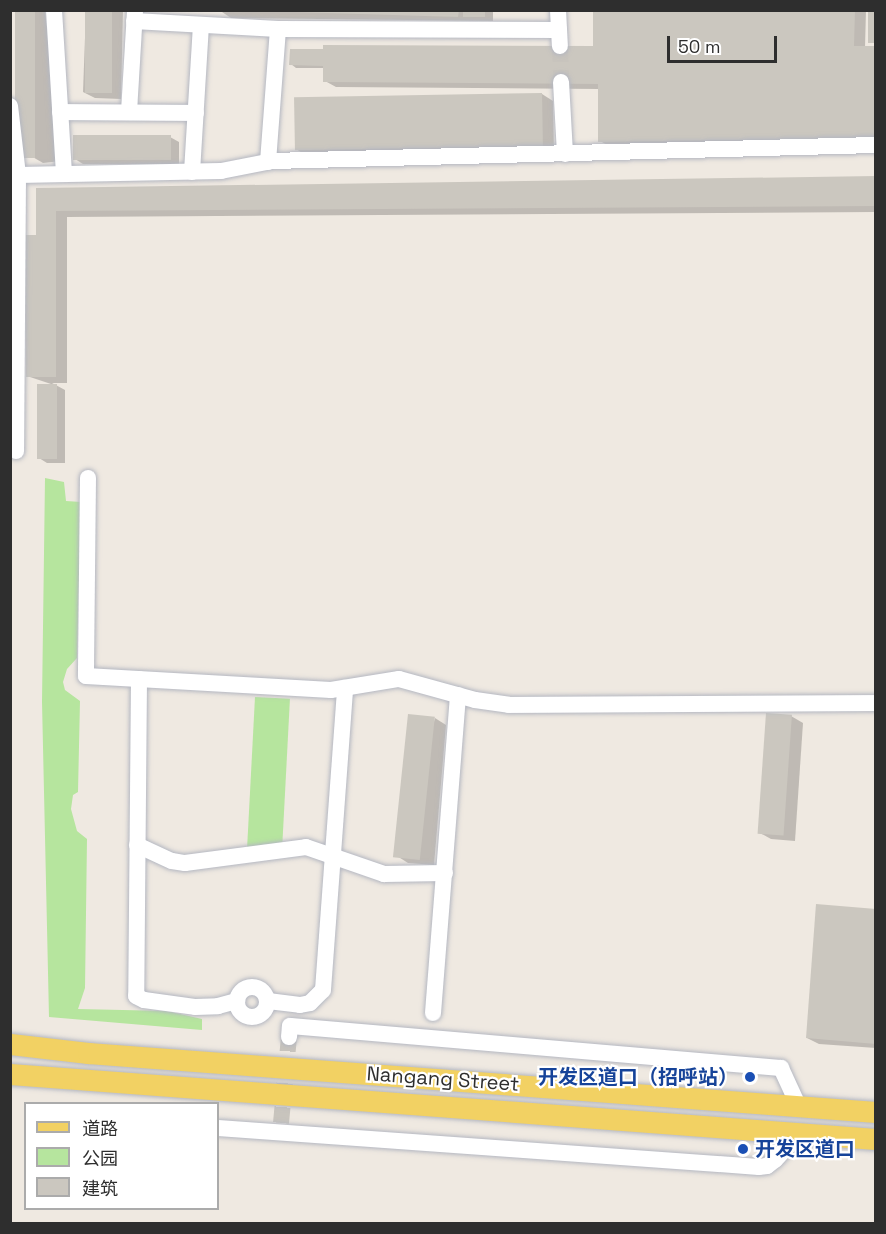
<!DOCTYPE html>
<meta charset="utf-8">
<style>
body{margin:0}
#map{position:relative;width:886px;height:1234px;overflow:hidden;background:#efe9e1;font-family:"Space Grotesk","Noto Sans SC",sans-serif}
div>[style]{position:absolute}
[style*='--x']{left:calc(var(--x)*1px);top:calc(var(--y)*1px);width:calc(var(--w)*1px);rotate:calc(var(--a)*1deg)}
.green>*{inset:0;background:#b6e59e;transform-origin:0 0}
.shadow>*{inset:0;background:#0003}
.building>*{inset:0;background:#cbc7bf;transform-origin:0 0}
.minor-tunnel>*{height:16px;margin-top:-8px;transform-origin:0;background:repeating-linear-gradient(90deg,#c8c4bd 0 16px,transparent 0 24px)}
.roads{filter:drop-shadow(0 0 2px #b4b7c1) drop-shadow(0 0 2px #b4b7c1)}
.minor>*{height:16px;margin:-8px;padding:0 8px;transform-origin:8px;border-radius:8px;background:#fff}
.minor>.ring{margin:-8px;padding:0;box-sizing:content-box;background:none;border:16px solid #fff;border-radius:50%}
.major>*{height:21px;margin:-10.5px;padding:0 10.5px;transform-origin:10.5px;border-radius:10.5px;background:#f2d163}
.dots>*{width:16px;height:16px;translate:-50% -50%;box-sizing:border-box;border:3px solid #fff;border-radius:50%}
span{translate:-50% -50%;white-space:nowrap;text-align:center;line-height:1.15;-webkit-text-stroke:4.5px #fff;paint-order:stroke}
.transit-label{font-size:20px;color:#164399;font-weight:700}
.right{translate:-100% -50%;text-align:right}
.left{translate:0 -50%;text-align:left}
.street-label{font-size:20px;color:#2e2e2e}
.frame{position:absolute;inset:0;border:12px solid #2e2e2e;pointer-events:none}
.legend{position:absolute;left:24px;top:1102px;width:195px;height:108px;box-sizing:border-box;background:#fff;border:2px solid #ababab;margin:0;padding:8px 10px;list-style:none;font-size:18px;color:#2e2e2e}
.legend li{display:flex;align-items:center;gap:12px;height:30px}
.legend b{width:30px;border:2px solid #ababab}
.scale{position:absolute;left:667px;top:36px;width:110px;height:27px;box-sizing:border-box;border:3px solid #2e2e2e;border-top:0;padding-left:8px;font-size:18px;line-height:21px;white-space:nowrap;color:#2e2e2e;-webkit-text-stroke:4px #fff;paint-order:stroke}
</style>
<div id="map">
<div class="green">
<div style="clip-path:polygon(45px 478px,64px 482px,66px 501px,81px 502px,77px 658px,67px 669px,63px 682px,65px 690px,80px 701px,78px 792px,73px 795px,71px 809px,77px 831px,87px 839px,85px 988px,78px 1009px,167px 1011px,202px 1019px,202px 1030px,49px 1017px,42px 702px)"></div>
<div style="left:255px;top:697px;width:35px;height:151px;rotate:3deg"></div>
</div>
<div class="shadow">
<div style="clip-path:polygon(16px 10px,45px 10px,61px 161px,43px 163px,31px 156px)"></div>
<div style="clip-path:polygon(86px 10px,123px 10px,121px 99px,95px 98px,83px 92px)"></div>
<div style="clip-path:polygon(219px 10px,493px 10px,493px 21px,231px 18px)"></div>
<div style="clip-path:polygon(595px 10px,866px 10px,865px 48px,876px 144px,611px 147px,600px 141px,599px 89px,336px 87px,325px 81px,325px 68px,296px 68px,291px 64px,594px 47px)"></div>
<div style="clip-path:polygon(542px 94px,553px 101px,554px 152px,307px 156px,296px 149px,295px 99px)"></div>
<div style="clip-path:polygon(170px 137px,179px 142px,179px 164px,83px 164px,75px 159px)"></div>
<div style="clip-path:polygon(876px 177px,876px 212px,67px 217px,67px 383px,52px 383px,65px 390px,65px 463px,47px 463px,39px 458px,54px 385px,27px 376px,38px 236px,37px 190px)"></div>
<div style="clip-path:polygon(791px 716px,803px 723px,795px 841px,771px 839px,760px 833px)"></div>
<div style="clip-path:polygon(435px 718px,446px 725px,434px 865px,408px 863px,397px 856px)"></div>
<div style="clip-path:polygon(876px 910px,876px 1048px,819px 1044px,807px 1038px)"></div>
</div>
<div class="building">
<div style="left:15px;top:10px;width:20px;height:148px"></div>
<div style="left:85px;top:10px;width:27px;height:83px"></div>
<div style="clip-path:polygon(234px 10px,459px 10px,458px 17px)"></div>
<div style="left:463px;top:10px;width:22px;height:7px"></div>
<div style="clip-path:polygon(593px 10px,855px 10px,854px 46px,876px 46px,876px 138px,598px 142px,598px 84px,323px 82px,323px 66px,289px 65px,290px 49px,323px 49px,323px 45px,593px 46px)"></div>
<div style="left:868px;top:10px;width:8px;height:33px"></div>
<div style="left:542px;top:93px;width:53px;height:248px;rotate:89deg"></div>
<div style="left:171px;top:135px;width:25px;height:98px;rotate:90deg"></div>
<div style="clip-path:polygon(876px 176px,876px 206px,56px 211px,56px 377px,26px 377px,25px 235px,36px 235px,36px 188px)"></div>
<div style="left:37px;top:384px;width:20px;height:75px"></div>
<div style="left:766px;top:713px;width:26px;height:121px;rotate:4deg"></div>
<div style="left:408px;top:714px;width:27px;height:144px;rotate:6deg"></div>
<div style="clip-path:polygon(816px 904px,876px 909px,876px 1044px,806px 1038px)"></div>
</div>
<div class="minor-tunnel">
<div style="--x:560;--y:46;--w:36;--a:88"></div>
<div style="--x:281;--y:1123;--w:86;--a:-84.7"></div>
</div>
<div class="roads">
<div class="minor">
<div style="--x:54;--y:10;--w:164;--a:86.5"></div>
<div style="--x:558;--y:10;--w:36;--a:87"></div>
<div style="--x:134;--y:21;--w:144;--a:3.2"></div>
<div style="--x:278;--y:29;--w:281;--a:0.2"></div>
<div style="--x:561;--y:82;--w:72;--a:86.8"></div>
<div style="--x:10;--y:106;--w:69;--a:83.4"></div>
<div style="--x:18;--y:175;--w:276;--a:90.4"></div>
<div style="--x:60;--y:112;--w:136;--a:0.4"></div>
<div style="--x:129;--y:112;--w:101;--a:-86.6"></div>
<div style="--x:268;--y:162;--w:133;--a:-85.7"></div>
<div style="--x:192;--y:172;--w:147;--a:-86.5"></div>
<div style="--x:18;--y:175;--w:203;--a:-1.1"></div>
<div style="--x:221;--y:171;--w:52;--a:-11.1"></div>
<div style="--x:272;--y:161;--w:604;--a:-1.52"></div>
<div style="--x:88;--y:478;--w:198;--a:90.6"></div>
<div style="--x:86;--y:676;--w:245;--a:3.3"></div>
<div style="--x:331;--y:690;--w:69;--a:-9.2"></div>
<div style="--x:399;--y:679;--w:79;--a:15.4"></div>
<div style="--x:475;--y:700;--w:34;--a:8"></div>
<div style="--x:509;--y:705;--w:367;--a:-0.3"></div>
<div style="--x:139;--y:679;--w:317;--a:90.5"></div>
<div style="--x:136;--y:996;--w:9;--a:27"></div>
<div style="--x:144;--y:1000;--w:51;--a:7.8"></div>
<div style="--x:195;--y:1007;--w:23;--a:-2"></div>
<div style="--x:218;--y:1006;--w:20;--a:-15"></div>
<div style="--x:137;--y:845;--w:38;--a:25"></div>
<div style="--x:172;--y:861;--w:13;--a:9"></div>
<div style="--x:185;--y:863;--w:122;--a:-7.5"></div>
<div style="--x:306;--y:847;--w:83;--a:19.1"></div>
<div style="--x:384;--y:874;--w:61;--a:-0.9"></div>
<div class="ring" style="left:237px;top:987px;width:14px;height:14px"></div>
<div style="--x:268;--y:1001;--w:32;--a:7"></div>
<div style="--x:300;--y:1005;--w:10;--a:-11"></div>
<div style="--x:310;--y:1003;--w:18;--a:-45"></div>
<div style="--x:323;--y:990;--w:303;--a:-85.8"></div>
<div style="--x:433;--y:1013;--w:319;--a:-85.5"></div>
<div style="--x:289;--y:1037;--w:11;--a:-85"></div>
<div style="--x:290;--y:1026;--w:493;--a:4.9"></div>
<div style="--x:781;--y:1068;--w:41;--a:65.3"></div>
<div style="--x:218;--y:1128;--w:542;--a:4.12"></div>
<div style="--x:759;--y:1167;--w:8;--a:-7"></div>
<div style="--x:767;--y:1166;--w:10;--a:-37"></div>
<div style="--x:775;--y:1160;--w:34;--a:-47"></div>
</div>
<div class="major">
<div style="--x:10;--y:1044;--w:79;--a:6.6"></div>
<div style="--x:88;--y:1053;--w:790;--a:4.28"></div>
<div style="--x:10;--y:1074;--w:868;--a:4.29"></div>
</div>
</div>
<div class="dots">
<div style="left:750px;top:1077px;background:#1a4fb4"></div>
<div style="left:743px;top:1149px;background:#1a4fb4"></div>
</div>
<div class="transit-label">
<span class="right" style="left:738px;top:1077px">开发区道口（招呼站）</span>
<span class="left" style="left:755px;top:1149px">开发区道口</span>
</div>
<div class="street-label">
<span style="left:443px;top:1079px;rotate:4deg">Nangang Street</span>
</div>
<div class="frame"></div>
<ul class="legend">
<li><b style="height:8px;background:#f2d163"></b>道路</li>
<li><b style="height:16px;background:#b6e59e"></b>公园</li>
<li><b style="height:16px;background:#cbc7bf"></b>建筑</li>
</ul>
<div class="scale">50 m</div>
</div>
